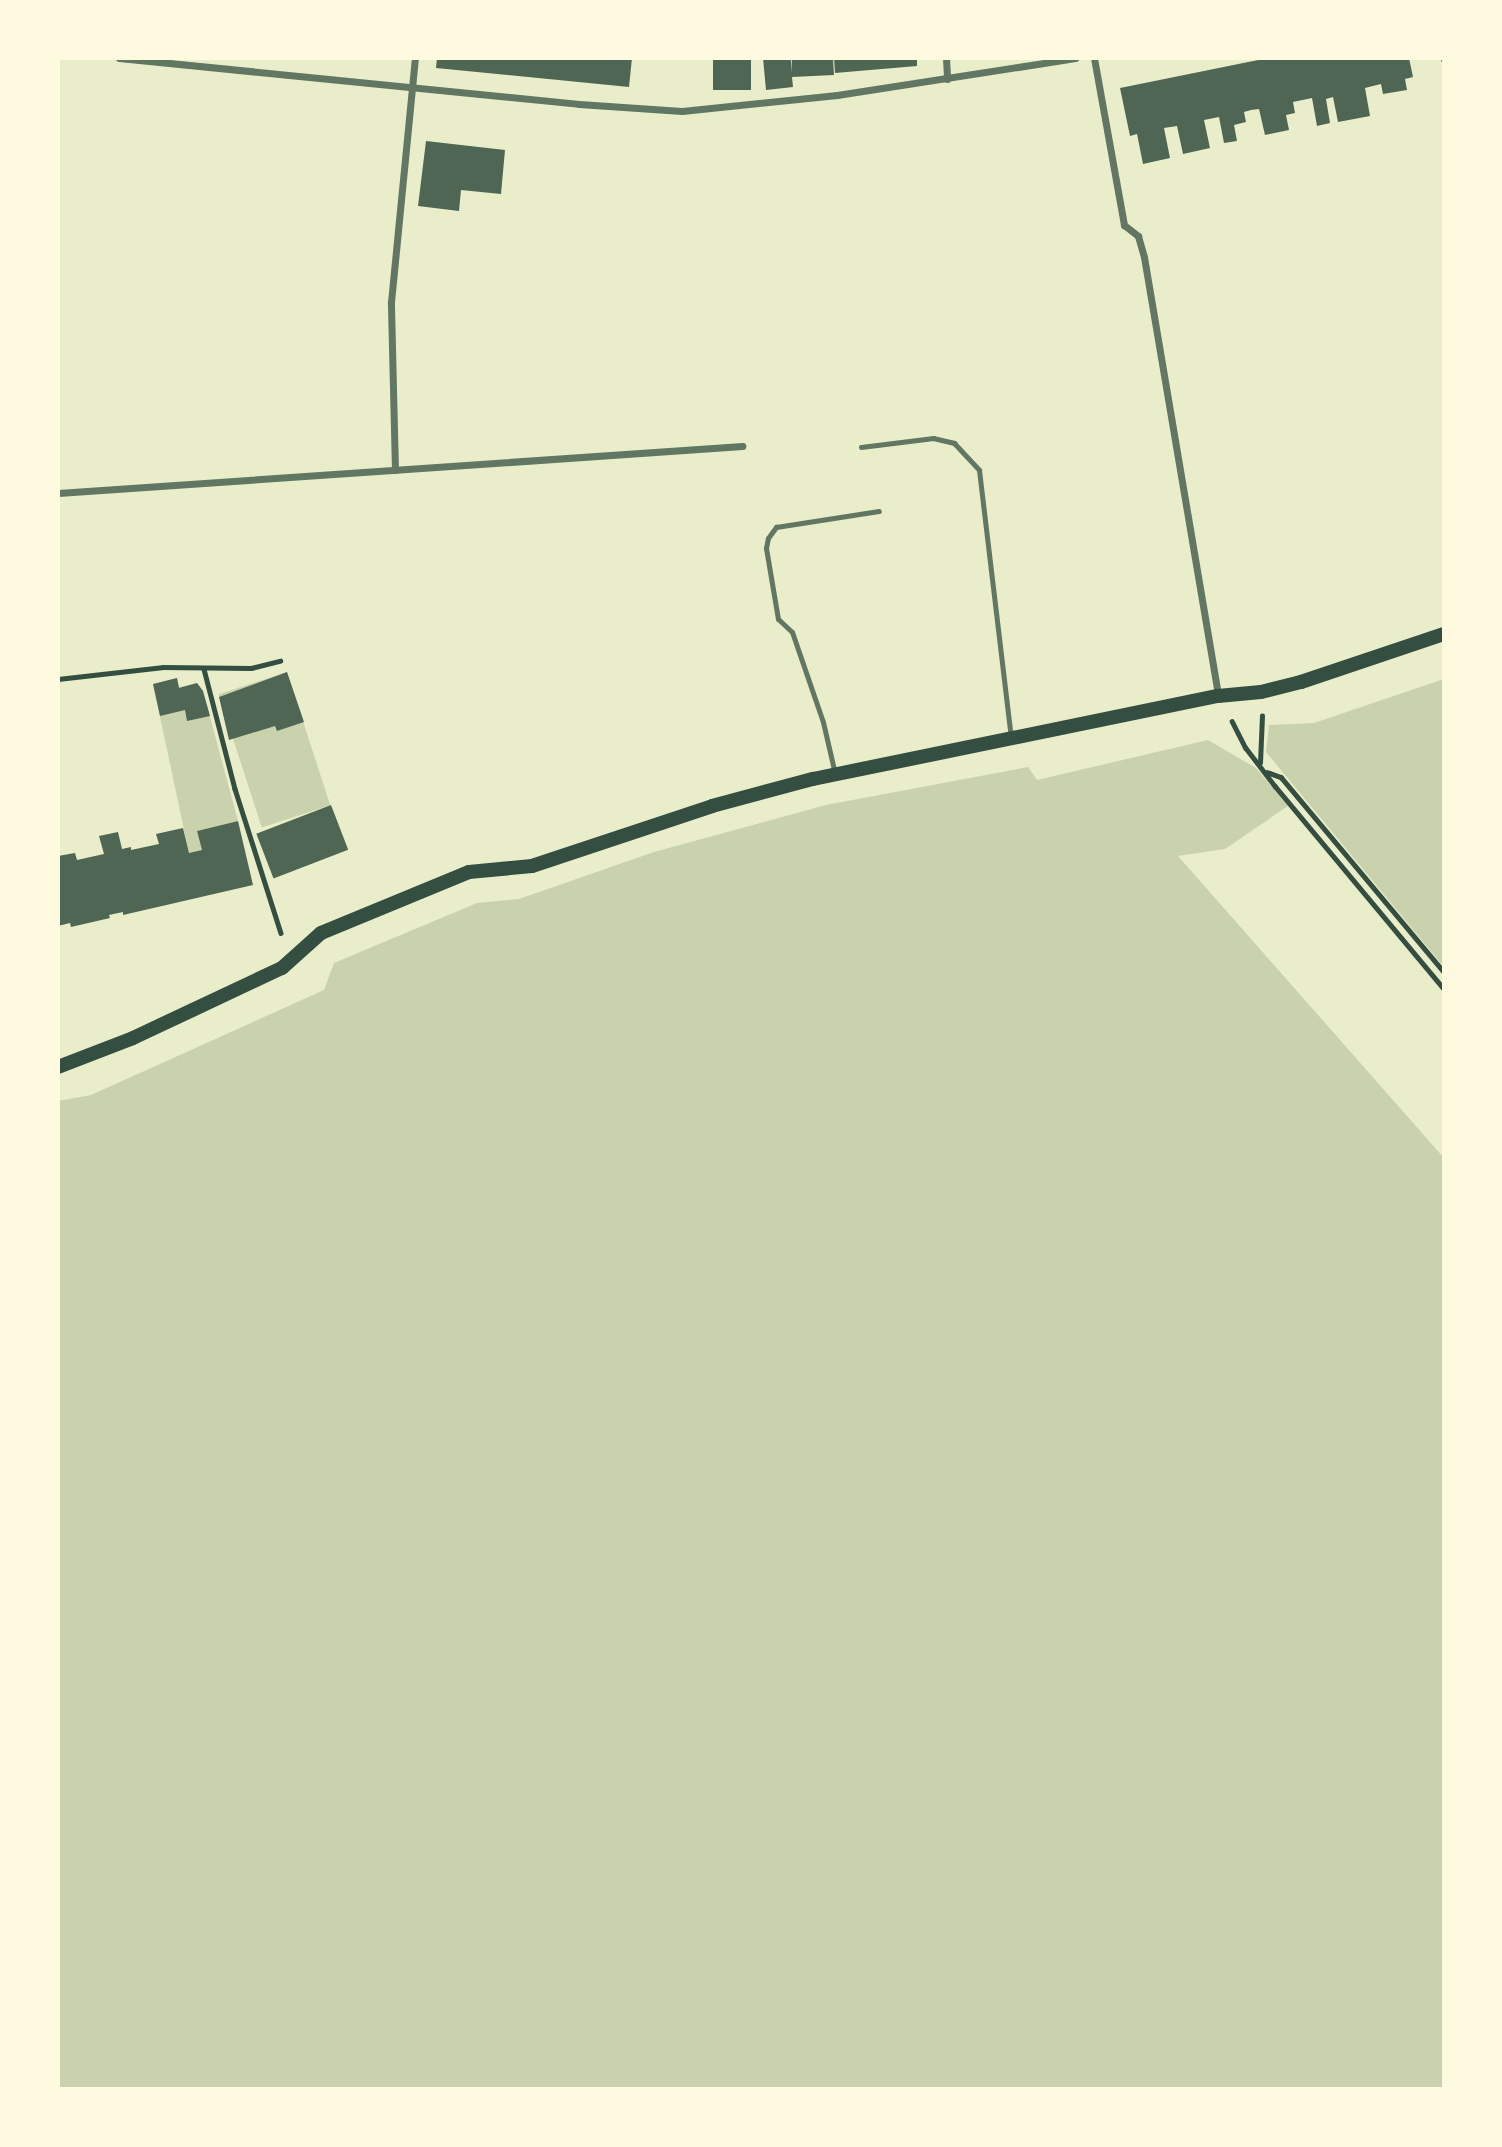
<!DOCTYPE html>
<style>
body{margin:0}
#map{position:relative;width:1502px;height:2147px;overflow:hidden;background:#e9edc9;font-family:Arial,sans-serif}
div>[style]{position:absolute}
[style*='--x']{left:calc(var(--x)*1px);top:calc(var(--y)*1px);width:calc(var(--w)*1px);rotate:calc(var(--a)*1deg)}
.green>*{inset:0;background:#cad2ad;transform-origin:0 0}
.building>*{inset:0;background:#4f6655;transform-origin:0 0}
.path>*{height:4.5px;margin:-2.25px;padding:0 2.25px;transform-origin:2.25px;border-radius:2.25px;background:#344e41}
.service>*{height:5px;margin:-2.5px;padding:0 2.5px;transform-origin:2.5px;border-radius:2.5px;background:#617663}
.minor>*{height:7px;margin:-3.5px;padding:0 3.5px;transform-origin:3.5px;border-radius:3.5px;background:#617663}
.secondary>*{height:14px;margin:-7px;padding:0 7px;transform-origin:7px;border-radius:7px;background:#344e41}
span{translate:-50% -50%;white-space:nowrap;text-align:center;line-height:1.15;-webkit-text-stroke:5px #fefae0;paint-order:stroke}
.frame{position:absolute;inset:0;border:60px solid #fefae0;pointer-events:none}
</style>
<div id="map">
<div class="green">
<div style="left:287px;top:672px;width:140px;height:72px;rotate:72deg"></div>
<div style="clip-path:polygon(177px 678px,179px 687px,197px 683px,203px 691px,238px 821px,197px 831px,202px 850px,189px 853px,153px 684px)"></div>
<div style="clip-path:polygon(1444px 679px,1444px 967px,1266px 752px,1269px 725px,1314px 723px)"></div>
<div style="clip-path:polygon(1208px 740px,1256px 768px,1288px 806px,1225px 849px,1178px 856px,1444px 1158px,1444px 2089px,58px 2089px,58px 1101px,91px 1095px,324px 990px,334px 963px,477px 903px,519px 899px,654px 852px,826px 805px,1028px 767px,1037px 780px)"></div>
</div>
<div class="building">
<div style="clip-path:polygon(437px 58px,632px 58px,629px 87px,436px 68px)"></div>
<div style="left:713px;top:58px;width:38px;height:32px"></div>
<div style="clip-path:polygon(763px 58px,791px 58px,792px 73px,792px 58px,833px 58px,834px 75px,792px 77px,793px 87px,766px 90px)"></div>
<div style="clip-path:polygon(834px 58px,917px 58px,917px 66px,835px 73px)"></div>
<div style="clip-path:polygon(1268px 58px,1409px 58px,1413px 77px,1405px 79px,1407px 90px,1383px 94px,1381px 84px,1365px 88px,1370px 116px,1338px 122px,1333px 97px,1326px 99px,1330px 123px,1317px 126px,1312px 98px,1293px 102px,1295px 113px,1286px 115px,1289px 130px,1265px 135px,1259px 109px,1251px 110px,1244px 112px,1246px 122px,1234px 125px,1237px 141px,1224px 143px,1219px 117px,1204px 120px,1210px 148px,1183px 154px,1177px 126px,1164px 128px,1170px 158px,1143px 164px,1137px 134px,1130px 136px,1120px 88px)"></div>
<div style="clip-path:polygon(426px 141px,505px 150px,501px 194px,461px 190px,459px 211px,418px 206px)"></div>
<div style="clip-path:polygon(287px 672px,304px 722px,277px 731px,275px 726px,229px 740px,219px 697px)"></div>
<div style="clip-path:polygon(177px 678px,179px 688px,197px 683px,203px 691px,210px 716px,187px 721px,185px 710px,160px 716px,153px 684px)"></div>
<div style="left:331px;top:805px;width:48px;height:80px;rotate:69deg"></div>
<div style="clip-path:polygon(238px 821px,253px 885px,123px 915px,123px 912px,109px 915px,110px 918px,71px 927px,70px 923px,58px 926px,58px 856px,75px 853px,77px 860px,104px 854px,99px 836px,118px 832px,122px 849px,131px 847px,131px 850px,159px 844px,156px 834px,183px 828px,189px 853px,202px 850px,197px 831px)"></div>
</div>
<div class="path">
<div style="--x:204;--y:669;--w:124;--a:75.5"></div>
<div style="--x:235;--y:789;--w:151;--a:72.3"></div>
<div style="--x:58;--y:679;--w:106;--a:-6.5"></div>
<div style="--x:163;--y:667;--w:88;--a:0.7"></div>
<div style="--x:251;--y:668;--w:30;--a:-14"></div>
<div style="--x:1232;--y:721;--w:30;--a:63"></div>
<div style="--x:1246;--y:748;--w:48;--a:52.7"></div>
<div style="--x:1275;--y:786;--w:264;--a:50.2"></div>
<div style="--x:1260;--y:763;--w:47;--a:-87.6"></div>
<div style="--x:1267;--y:772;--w:15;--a:20"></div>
<div style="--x:1281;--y:777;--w:254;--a:50.1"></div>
</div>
<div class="service">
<div style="--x:861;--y:447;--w:73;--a:-7.1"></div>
<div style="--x:933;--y:438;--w:22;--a:13"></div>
<div style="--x:954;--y:443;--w:37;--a:47"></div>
<div style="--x:979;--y:470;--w:269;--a:83.2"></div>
<div style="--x:835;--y:774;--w:53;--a:-103"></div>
<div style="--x:823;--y:722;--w:95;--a:-109"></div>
<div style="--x:792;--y:632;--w:19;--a:-137"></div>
<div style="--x:778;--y:619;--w:72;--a:-99.6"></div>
<div style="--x:766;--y:548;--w:10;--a:-79"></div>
<div style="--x:768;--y:538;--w:14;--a:-54"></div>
<div style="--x:776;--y:527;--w:104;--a:-8.8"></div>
</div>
<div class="minor">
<div style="--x:119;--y:58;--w:462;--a:5.7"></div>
<div style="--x:579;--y:104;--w:103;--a:3.9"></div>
<div style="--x:682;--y:111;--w:156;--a:-5.9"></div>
<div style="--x:837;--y:95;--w:241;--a:-8.8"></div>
<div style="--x:946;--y:58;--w:21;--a:87"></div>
<div style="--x:1094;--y:58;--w:170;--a:79.8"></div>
<div style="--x:1124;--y:225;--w:18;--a:38"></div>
<div style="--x:1138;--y:236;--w:22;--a:74"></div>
<div style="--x:1144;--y:257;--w:445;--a:80.4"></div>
<div style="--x:1444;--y:58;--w:1;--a:90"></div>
<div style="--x:395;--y:470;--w:168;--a:-91.4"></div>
<div style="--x:391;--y:302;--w:245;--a:-84.4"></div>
<div style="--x:58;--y:493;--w:686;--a:-3.93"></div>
</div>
<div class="secondary">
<div style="--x:58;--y:1067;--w:80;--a:-21.1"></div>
<div style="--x:133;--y:1038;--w:165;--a:-25.2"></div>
<div style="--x:282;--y:968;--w:52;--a:-41.9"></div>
<div style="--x:321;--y:933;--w:160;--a:-22.4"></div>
<div style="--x:469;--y:872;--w:63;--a:-5.4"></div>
<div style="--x:532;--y:866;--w:190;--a:-18.4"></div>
<div style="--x:712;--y:806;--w:105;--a:-15"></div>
<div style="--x:813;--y:779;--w:413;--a:-11.6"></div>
<div style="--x:1218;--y:696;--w:43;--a:-5.3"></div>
<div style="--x:1261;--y:692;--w:41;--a:-14"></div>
<div style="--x:1301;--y:682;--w:151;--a:-18.6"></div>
</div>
<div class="frame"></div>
</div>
